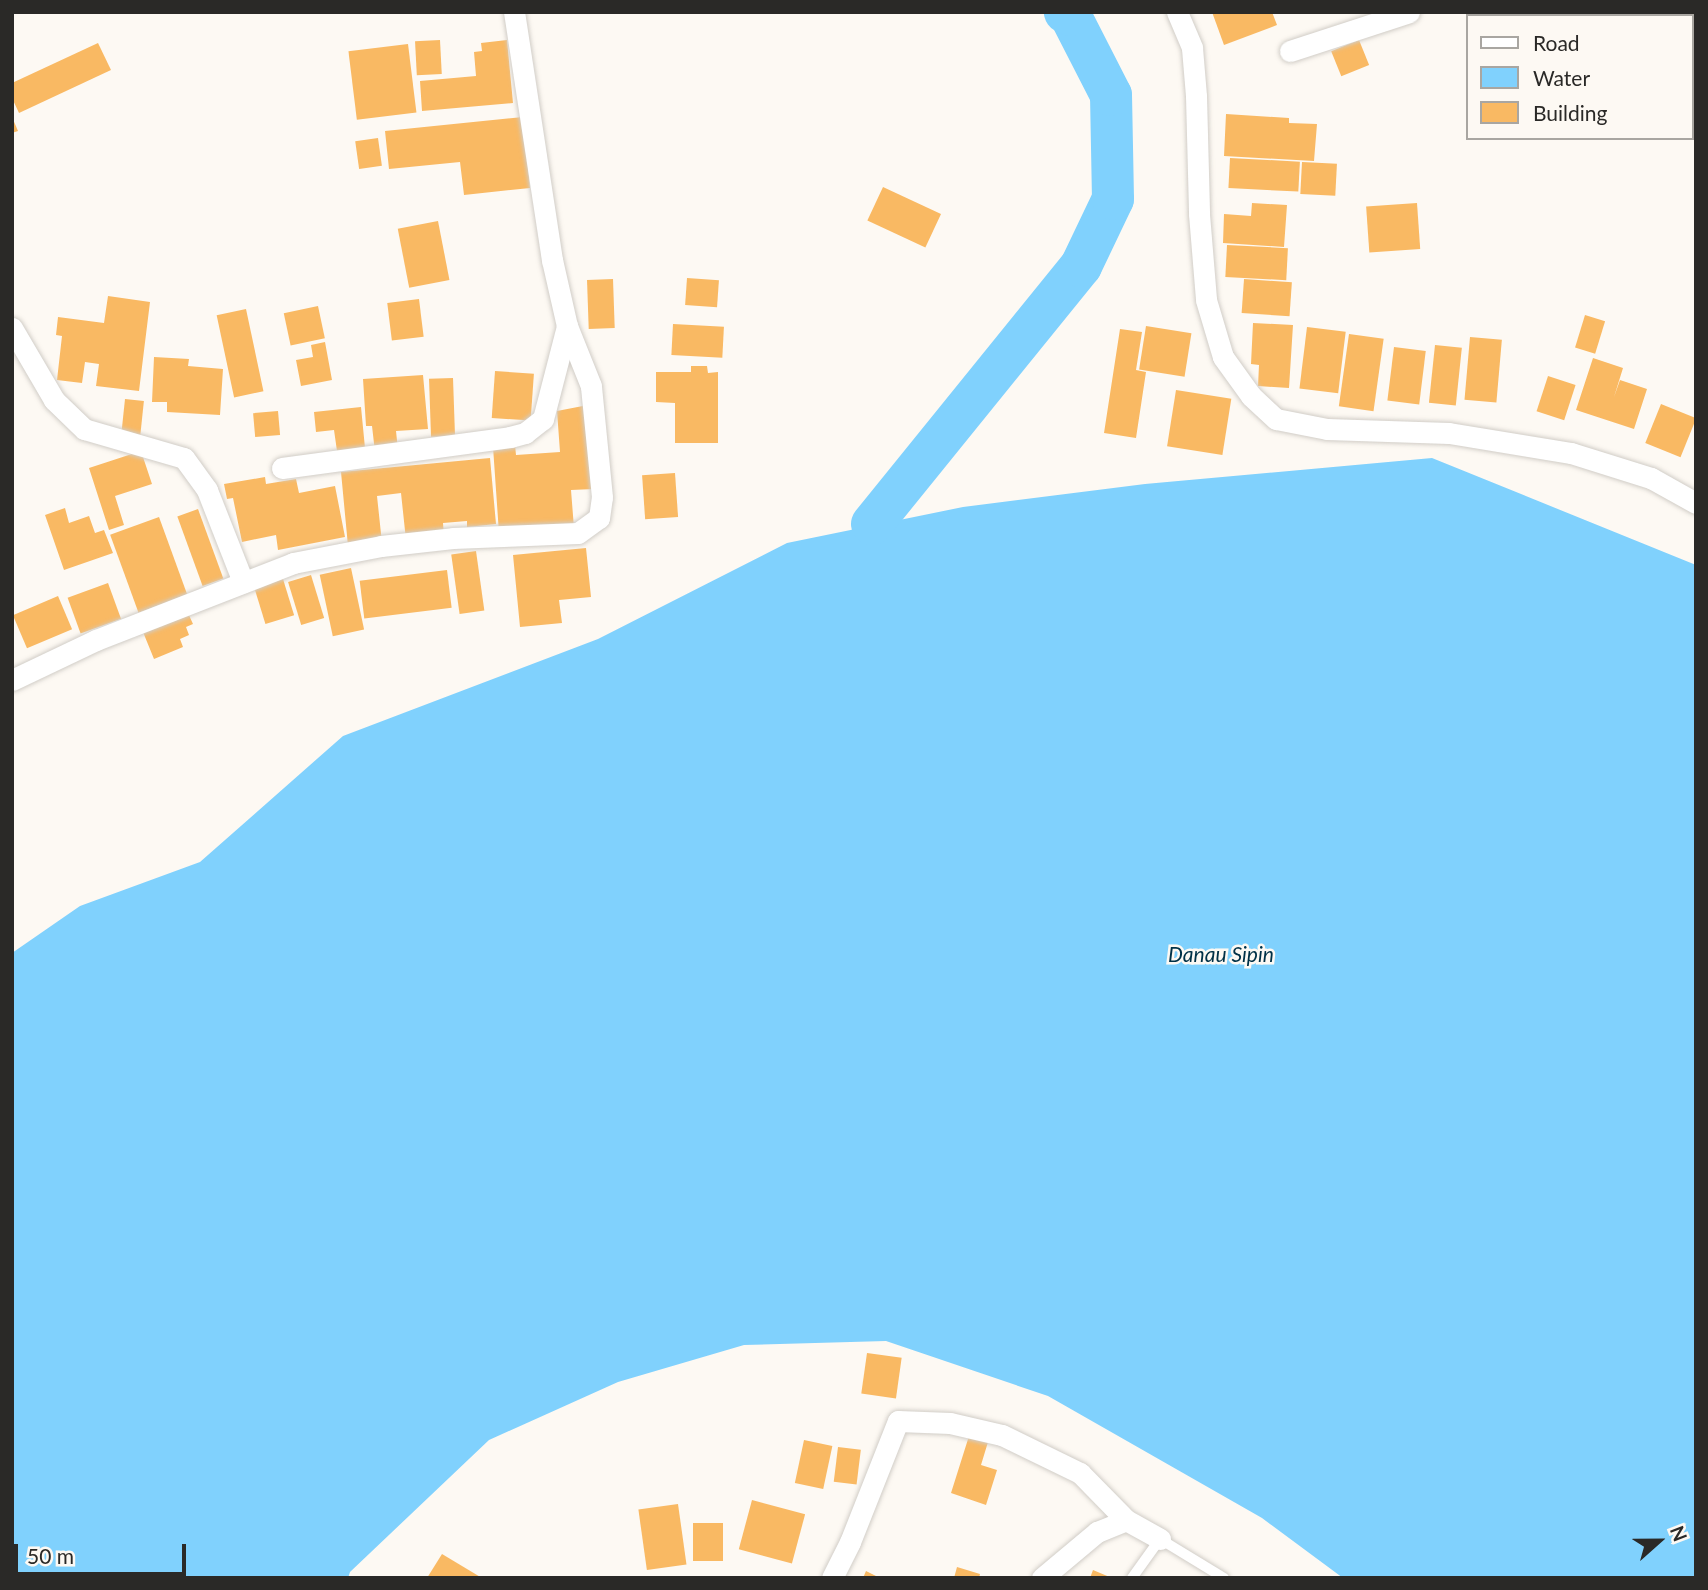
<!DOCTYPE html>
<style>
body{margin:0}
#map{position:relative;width:1708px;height:1590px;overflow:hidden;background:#fdf9f3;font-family:Lato,sans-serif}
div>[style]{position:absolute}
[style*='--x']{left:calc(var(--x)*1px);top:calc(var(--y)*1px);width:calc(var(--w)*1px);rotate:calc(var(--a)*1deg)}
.water>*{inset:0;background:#80d1fd}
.river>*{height:42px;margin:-21px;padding:0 21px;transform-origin:21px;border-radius:21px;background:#80d1fd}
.building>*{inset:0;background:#f9b963;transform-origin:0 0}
.roads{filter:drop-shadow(0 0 2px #d1cdc7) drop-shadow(0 0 2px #d1cdc7)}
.lane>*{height:10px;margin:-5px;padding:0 5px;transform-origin:5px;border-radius:5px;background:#fff}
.street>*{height:21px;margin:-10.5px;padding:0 10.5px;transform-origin:10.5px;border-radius:10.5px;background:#fff}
span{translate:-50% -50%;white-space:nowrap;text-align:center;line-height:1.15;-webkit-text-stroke:5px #fdf9f3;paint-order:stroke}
.water-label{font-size:21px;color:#003147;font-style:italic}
.frame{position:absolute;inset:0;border:14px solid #2a2927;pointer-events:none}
.legend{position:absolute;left:1466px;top:14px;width:228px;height:126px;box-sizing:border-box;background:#fdf9f3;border:2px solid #a9a6a1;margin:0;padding:9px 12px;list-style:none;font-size:21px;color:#2a2927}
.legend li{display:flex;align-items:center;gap:14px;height:35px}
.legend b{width:35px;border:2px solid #a9a6a1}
.north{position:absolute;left:1624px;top:1506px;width:70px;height:70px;-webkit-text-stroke:5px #fdf9f3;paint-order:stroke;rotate:69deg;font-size:19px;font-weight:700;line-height:28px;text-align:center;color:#2a2927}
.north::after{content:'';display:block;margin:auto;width:24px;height:32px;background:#2a2927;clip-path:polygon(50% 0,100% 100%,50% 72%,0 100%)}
.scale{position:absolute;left:14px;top:1544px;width:172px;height:32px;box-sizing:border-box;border:4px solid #2a2927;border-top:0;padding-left:9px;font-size:21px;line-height:24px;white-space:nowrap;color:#2a2927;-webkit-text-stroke:5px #fdf9f3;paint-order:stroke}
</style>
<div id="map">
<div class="water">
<div style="clip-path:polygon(1432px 458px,1696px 565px,1696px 1578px,1343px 1578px,1262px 1518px,1048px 1396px,886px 1341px,744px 1345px,618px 1382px,489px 1440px,350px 1572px,348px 1578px,12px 1578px,12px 953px,80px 906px,200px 862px,343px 736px,598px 639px,787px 543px,963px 507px,1145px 484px)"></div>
</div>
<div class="river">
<div style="--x:872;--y:524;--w:332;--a:-51"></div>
<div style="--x:1081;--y:266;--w:74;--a:-64.5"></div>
<div style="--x:1113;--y:199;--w:104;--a:-91.1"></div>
<div style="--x:1111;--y:95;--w:90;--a:-117.1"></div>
<div style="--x:1070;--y:15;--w:6;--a:-149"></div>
</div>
<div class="building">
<div style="clip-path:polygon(1212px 12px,1272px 12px,1277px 25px,1224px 45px)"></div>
<div style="left:440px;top:40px;width:34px;height:25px;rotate:87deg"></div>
<div style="clip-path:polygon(507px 40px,513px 103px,422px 111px,420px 81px,476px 76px,474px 52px,482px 51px,481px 43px)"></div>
<div style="left:1359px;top:40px;width:27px;height:30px;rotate:68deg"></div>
<div style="clip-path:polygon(98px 43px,111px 70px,19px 113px,12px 98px,12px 83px)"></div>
<div style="left:408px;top:44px;width:69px;height:60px;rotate:83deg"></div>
<div style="clip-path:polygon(1226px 114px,1289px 118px,1289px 123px,1317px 124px,1314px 161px,1224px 156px)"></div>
<div style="clip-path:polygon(12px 117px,18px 131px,12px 133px)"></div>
<div style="clip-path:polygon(523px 117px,530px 188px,464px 195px,460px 162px,389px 169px,385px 131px)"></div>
<div style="left:378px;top:138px;width:28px;height:23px;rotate:82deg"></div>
<div style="left:1230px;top:158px;width:70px;height:30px;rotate:3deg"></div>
<div style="left:1302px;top:162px;width:35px;height:32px;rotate:3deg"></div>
<div style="left:883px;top:187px;width:64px;height:37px;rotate:25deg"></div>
<div style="clip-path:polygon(1252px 203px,1287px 205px,1284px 247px,1223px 243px,1224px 214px,1251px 216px)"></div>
<div style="left:1417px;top:203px;width:46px;height:51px;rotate:86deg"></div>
<div style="left:438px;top:221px;width:60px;height:41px;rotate:79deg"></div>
<div style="left:1227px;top:245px;width:61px;height:32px;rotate:3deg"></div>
<div style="left:687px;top:278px;width:32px;height:27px;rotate:4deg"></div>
<div style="left:613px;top:279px;width:49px;height:26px;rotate:88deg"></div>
<div style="left:1244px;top:279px;width:48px;height:34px;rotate:4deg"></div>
<div style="clip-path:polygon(108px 296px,150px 302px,139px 391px,96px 386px,99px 364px,85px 362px,82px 383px,57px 380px,62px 336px,56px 335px,58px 317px,104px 323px)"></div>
<div style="left:419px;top:299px;width:38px;height:32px;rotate:83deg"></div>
<div style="left:318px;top:306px;width:33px;height:35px;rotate:78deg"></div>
<div style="left:246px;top:309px;width:84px;height:30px;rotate:78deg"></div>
<div style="left:1585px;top:315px;width:21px;height:34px;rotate:17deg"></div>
<div style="clip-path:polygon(1253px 323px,1293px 325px,1289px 388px,1258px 386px,1259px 365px,1251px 364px)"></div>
<div style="left:673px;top:324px;width:51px;height:31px;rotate:3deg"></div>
<div style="left:1146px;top:326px;width:46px;height:44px;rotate:9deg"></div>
<div style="left:1307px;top:327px;width:39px;height:62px;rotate:7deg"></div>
<div style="clip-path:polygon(1120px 329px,1142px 332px,1136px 370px,1146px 372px,1136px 438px,1104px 433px)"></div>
<div style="left:1349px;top:334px;width:35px;height:73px;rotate:8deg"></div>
<div style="left:1470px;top:337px;width:32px;height:63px;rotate:5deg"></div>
<div style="clip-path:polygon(325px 342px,332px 380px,301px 386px,296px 360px,313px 357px,311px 345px)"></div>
<div style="left:1435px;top:345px;width:27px;height:58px;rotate:6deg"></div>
<div style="left:1394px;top:347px;width:32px;height:54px;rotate:7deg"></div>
<div style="clip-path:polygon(154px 357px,189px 359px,188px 366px,223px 369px,220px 415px,167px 412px,167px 402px,152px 402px)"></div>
<div style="clip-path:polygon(1593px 358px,1623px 368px,1614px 397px,1620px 380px,1647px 389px,1634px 429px,1576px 410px)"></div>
<div style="clip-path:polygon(691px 366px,707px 366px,708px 373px,718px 372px,718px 443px,675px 443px,675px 403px,656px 402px,656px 372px,691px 372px)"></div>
<div style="left:495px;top:371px;width:39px;height:47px;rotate:4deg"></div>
<div style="clip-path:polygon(423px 375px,428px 429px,396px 431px,398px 450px,375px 452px,372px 426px,366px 426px,363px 379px)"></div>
<div style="left:1548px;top:376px;width:29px;height:37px;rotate:18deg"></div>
<div style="left:453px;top:378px;width:58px;height:24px;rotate:88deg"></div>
<div style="left:1176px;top:390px;width:56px;height:57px;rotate:9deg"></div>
<div style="left:125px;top:399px;width:19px;height:39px;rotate:6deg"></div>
<div style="left:1661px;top:404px;width:38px;height:42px;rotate:22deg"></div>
<div style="clip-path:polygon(588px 405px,594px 489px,571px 490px,574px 528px,499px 533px,493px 447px,515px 445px,516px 455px,560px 452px,557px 411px)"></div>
<div style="clip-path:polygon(361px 407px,365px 448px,337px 451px,334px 430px,316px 432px,314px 412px)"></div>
<div style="left:278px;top:411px;width:24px;height:25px;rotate:85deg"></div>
<div style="clip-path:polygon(141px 451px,152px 484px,115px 496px,124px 525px,109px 530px,89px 468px)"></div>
<div style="clip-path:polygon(490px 458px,496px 524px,467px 527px,467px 521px,443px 523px,444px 537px,406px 540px,401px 493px,377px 496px,382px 543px,348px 546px,341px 472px)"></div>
<div style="left:675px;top:473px;width:44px;height:33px;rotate:86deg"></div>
<div style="clip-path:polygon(265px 477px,266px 484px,296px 479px,299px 493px,335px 486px,345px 537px,278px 550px,276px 535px,242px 542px,233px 498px,227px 499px,224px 484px)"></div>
<div style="clip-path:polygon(65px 508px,69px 523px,89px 516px,95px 533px,104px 530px,113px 553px,64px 570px,45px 515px)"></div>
<div style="left:198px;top:509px;width:74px;height:22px;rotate:70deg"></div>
<div style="left:159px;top:517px;width:83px;height:52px;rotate:70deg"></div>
<div style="clip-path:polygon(586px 548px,591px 597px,559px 600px,562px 623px,520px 627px,513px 555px)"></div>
<div style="left:476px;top:551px;width:60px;height:25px;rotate:82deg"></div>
<div style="left:351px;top:568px;width:63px;height:32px;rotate:78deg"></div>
<div style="left:447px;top:570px;width:38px;height:88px;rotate:83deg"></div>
<div style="left:311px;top:575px;width:45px;height:24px;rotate:73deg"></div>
<div style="left:283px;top:579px;width:38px;height:30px;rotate:73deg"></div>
<div style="left:108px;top:583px;width:38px;height:43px;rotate:70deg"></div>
<div style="left:58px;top:596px;width:36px;height:49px;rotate:67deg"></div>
<div style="clip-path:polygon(188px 613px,193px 624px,186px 627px,189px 635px,180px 639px,183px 647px,154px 659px,143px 632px)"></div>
<div style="left:867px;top:1353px;width:35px;height:41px;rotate:8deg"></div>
<div style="clip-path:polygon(969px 1436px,988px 1442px,981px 1465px,997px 1470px,986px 1505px,951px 1493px)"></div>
<div style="left:804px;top:1440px;width:29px;height:44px;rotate:12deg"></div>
<div style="left:838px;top:1447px;width:23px;height:35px;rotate:7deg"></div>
<div style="left:752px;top:1500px;width:55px;height:51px;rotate:15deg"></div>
<div style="left:678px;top:1504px;width:61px;height:40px;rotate:82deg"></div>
<div style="left:693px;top:1523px;width:30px;height:38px"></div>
<div style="clip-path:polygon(442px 1554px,482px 1578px,427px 1578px)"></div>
<div style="clip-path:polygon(957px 1567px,980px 1574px,979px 1578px,954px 1578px)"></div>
<div style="clip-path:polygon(1093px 1570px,1112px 1578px,1090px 1578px)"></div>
<div style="clip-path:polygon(866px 1571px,880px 1578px,863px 1578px)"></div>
</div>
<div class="roads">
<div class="lane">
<div style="--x:1132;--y:1578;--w:48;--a:-54.3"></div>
<div style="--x:1160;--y:1539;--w:75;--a:31.4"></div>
</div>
<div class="street">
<div style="--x:1177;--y:12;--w:39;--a:67"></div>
<div style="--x:1192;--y:48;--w:48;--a:85.2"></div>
<div style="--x:1196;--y:96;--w:118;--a:88.5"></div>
<div style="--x:1199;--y:214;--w:86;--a:85.3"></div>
<div style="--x:1206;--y:300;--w:59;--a:73.4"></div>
<div style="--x:1223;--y:357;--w:48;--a:54.3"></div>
<div style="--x:1251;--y:396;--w:34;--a:43"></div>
<div style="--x:1276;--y:419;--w:52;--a:11.1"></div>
<div style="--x:1327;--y:429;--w:122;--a:1.9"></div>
<div style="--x:1449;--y:433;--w:124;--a:9.3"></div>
<div style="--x:1571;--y:453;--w:84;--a:17.4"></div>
<div style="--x:1651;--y:478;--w:51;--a:29.1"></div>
<div style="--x:1290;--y:51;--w:125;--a:-18.1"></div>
<div style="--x:12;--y:328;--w:83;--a:59.7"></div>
<div style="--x:54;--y:400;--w:42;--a:44"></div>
<div style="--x:84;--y:429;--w:104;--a:16.2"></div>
<div style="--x:184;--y:458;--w:39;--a:54"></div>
<div style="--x:207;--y:490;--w:99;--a:68.6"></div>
<div style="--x:282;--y:468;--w:230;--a:-7.7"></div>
<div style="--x:510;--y:437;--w:16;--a:-15"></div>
<div style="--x:525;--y:433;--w:23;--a:-38"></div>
<div style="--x:543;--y:419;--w:96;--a:-75.5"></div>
<div style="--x:12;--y:680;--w:93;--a:-25.5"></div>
<div style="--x:96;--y:640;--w:212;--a:-21.3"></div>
<div style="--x:293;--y:563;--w:90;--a:-10.9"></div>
<div style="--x:381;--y:546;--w:72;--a:-6.3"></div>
<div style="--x:453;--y:538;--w:125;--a:-2.3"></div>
<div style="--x:578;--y:533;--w:26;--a:-36"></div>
<div style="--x:599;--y:518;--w:21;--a:-82"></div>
<div style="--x:602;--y:497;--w:112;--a:-95.7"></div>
<div style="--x:591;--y:386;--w:65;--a:-111.8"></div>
<div style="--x:567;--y:326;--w:68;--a:-102.8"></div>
<div style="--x:552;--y:260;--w:251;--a:-98.7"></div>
<div style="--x:832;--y:1578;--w:40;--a:-63.4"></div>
<div style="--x:850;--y:1542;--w:130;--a:-68.4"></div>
<div style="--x:898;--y:1421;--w:52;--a:2.2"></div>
<div style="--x:950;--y:1423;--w:53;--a:13"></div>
<div style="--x:1002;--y:1435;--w:87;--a:26"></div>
<div style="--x:1080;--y:1473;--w:66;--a:45.6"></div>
<div style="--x:1126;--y:1520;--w:39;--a:29"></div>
<div style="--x:1042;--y:1578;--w:72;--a:-39.9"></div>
<div style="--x:1097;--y:1532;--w:31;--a:-22"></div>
</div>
</div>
<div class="water-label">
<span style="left:1221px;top:954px">Danau Sipin</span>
</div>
<div class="frame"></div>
<ul class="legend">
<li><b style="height:9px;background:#fff"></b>Road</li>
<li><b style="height:19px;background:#80d1fd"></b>Water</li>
<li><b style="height:19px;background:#f9b963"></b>Building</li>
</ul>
<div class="north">N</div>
<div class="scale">50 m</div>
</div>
